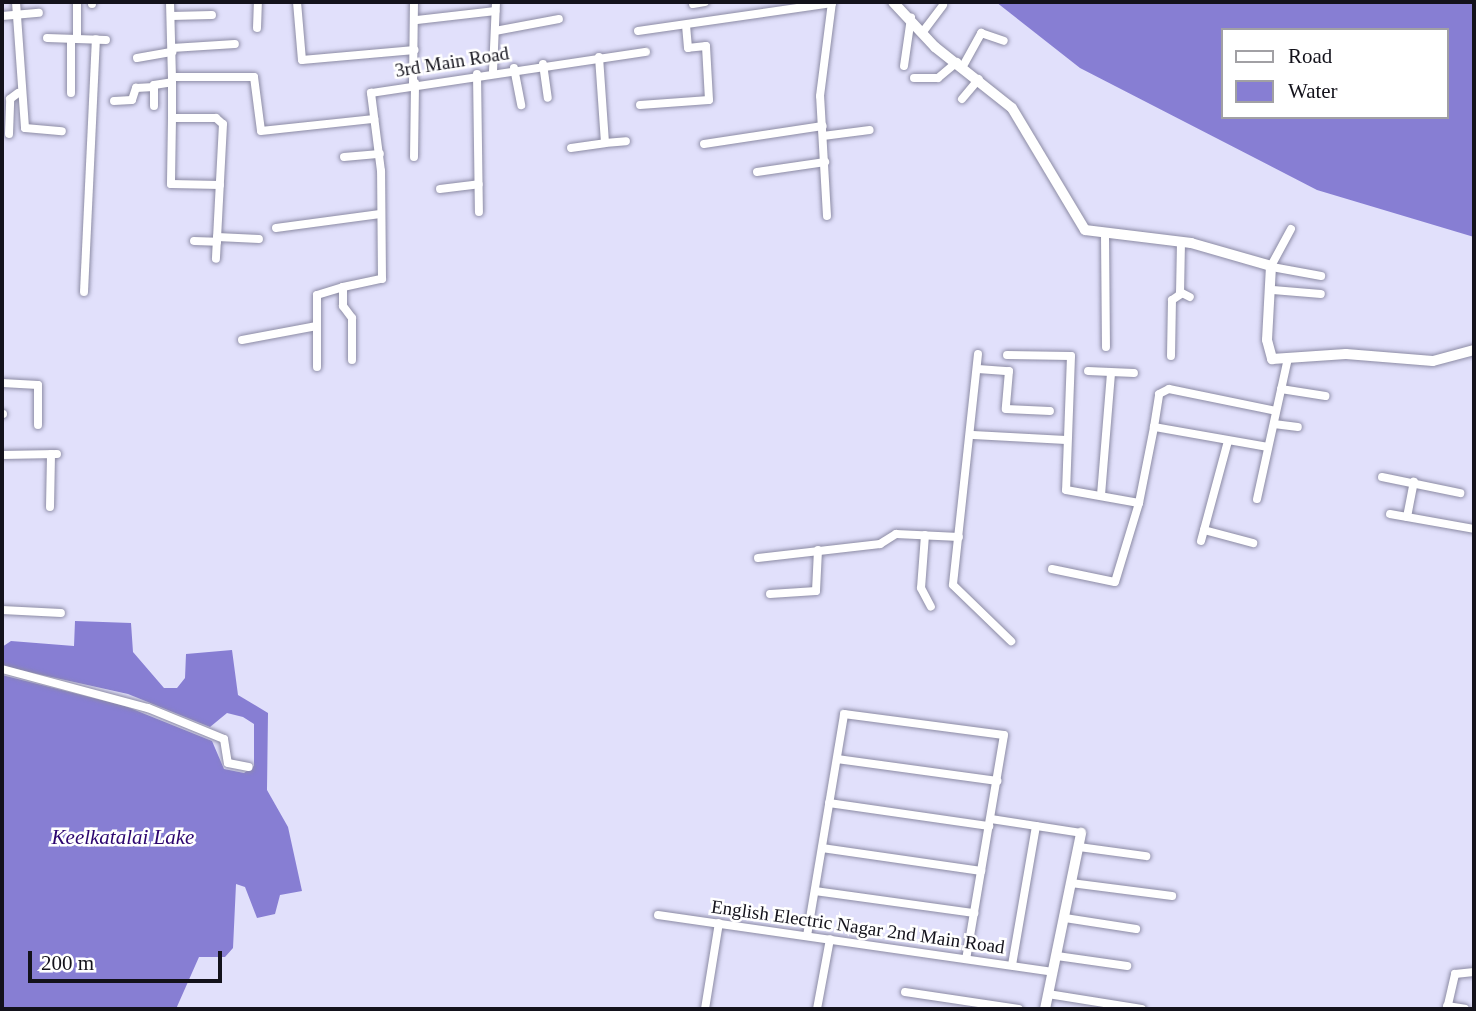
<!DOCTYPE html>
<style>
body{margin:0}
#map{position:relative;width:1476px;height:1011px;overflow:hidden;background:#e1e0fb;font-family:Georgia,serif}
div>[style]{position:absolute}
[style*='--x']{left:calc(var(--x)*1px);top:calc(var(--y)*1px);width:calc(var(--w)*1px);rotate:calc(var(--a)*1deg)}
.water>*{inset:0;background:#877ed3}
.roads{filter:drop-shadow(0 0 2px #8c8ba4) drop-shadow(0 0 2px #8c8ba4)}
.minor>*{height:8px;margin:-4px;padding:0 4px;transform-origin:4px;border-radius:4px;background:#fff}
.tertiary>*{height:10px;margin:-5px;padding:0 5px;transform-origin:5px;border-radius:5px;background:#fff}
span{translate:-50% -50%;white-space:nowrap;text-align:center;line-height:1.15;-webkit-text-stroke:5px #fff;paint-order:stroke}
.street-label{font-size:19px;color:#13121b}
.water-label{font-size:21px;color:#2c056f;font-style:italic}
.frame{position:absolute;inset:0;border:4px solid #13121b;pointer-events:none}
.legend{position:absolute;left:1221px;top:28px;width:228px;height:91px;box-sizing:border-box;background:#fff;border:2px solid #a1a0a4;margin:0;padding:9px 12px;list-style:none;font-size:21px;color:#13121b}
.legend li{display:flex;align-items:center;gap:14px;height:35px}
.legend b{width:35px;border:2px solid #a1a0a4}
.scale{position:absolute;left:28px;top:951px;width:194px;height:32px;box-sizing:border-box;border:4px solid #13121b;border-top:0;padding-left:9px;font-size:21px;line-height:24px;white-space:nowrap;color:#13121b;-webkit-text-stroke:5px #fff;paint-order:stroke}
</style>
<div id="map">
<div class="water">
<div style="clip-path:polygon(evenodd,996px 2px,1474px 2px,1474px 237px,1317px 190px,1080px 68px,996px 2px,1222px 30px,1446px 30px,1446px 117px,1222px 117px,1222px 30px)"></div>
<div style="clip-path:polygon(75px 621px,131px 623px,133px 652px,164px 688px,177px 688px,185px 678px,186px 654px,232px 650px,238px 695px,268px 713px,267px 790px,288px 827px,302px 891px,280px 895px,275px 914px,257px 918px,245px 887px,236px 884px,233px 948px,225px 957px,199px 957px,176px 1009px,2px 1009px,2px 675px,125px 706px,212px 741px,224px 769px,244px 773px,254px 766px,254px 724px,243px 717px,227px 713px,210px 727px,128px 694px,2px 666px,2px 647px,11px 641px,74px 646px)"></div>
</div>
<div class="roads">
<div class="minor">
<div style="--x:16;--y:2;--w:126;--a:85.9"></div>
<div style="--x:25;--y:128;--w:37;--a:5"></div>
<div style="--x:77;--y:2;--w:37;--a:90"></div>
<div style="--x:92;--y:2;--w:2;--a:90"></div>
<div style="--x:170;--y:2;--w:75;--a:88.5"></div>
<div style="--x:172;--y:77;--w:82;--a:0"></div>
<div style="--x:254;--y:77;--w:54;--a:82.6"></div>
<div style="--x:261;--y:131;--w:114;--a:-6.1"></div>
<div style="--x:297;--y:2;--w:58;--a:85.1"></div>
<div style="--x:302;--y:60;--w:113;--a:-5.1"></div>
<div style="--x:693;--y:4;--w:12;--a:-9"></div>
<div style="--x:2;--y:16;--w:37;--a:-5"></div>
<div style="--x:171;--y:16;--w:41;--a:-1.4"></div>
<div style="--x:417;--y:20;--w:79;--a:-6.6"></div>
<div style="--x:257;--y:28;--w:26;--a:-88"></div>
<div style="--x:495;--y:31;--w:65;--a:-10.6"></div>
<div style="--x:638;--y:31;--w:196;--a:-8.2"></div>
<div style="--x:922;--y:33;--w:35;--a:-53"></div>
<div style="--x:47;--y:38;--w:59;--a:1.9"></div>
<div style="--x:172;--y:48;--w:63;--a:-3.6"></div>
<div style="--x:599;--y:57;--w:86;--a:86"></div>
<div style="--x:605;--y:143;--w:21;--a:-5"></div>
<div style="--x:137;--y:58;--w:36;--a:-10"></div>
<div style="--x:543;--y:64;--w:34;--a:82"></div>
<div style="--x:904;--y:66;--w:49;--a:-81.7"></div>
<div style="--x:963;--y:66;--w:38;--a:-61"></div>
<div style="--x:981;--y:33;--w:24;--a:19"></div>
<div style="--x:514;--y:68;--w:38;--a:79"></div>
<div style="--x:493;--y:71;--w:69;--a:-87.5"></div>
<div style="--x:477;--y:74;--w:138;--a:89.2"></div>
<div style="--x:172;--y:77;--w:41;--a:90"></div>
<div style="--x:172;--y:118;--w:44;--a:0"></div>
<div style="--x:216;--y:118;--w:9;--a:41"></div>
<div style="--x:223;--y:124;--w:135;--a:93"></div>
<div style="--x:914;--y:78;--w:24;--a:0"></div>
<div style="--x:938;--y:78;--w:25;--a:-40"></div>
<div style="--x:413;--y:83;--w:81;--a:-89.3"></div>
<div style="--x:71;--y:93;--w:54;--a:-90"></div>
<div style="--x:962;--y:99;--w:26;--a:-50"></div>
<div style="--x:114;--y:101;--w:18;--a:-3"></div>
<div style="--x:132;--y:100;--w:13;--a:-72"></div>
<div style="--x:136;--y:88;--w:18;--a:-3"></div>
<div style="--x:640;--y:105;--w:69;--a:-4.1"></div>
<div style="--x:709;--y:100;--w:54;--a:-93.2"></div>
<div style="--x:706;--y:46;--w:18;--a:174"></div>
<div style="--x:688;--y:48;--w:22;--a:-95"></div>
<div style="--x:154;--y:106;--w:21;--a:-90"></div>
<div style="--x:154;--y:85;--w:18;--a:-9"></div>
<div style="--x:172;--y:118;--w:66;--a:90.9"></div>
<div style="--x:171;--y:184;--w:49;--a:1.2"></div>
<div style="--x:9;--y:134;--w:35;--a:-88"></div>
<div style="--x:10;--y:99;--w:10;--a:-37"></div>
<div style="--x:823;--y:136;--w:47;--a:-7.3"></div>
<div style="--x:704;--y:144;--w:120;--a:-8.6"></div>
<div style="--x:571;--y:148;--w:34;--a:-8"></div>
<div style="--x:344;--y:157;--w:36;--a:-5"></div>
<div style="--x:414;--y:157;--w:74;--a:-89.2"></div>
<div style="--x:757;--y:172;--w:69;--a:-8.4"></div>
<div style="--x:440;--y:189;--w:39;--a:-7"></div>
<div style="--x:827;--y:216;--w:120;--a:-93.3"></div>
<div style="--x:820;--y:96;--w:95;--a:-82.7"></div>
<div style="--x:276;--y:228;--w:105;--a:-7.7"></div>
<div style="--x:1105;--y:235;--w:112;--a:89.5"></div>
<div style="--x:217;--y:237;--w:42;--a:2.7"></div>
<div style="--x:194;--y:241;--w:23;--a:2"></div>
<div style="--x:1181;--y:242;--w:50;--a:91.1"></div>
<div style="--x:1180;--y:292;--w:11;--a:27"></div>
<div style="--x:1271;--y:266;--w:42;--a:-61.6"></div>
<div style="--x:1272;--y:267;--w:50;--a:10.4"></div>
<div style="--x:1273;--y:290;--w:48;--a:4.8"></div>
<div style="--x:84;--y:292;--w:253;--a:-87.3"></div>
<div style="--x:242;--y:340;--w:76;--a:-10.6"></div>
<div style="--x:978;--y:354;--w:232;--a:96.2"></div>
<div style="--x:953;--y:585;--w:81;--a:44"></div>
<div style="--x:1007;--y:355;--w:64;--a:0.9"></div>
<div style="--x:1071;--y:356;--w:134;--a:92.1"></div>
<div style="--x:1066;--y:490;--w:74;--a:10.1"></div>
<div style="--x:1139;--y:503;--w:77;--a:-78.8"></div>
<div style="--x:1171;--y:356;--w:56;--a:-89"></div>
<div style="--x:1172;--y:300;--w:11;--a:-34"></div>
<div style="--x:352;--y:360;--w:42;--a:-90"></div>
<div style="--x:352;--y:318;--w:15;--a:-127"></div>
<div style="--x:343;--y:306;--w:19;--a:-90"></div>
<div style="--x:343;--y:287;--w:40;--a:-12"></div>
<div style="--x:382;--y:279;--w:108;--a:-90.5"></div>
<div style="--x:381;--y:171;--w:79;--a:-97.3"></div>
<div style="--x:371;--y:93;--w:278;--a:-8.5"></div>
<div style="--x:317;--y:367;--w:72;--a:-90"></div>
<div style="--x:317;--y:295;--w:27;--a:-17"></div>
<div style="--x:978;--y:369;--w:31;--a:4"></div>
<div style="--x:1009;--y:371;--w:38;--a:95"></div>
<div style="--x:1006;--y:409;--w:44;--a:2.6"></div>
<div style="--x:1088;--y:371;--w:46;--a:2.5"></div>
<div style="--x:2;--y:383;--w:36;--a:3"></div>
<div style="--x:38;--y:385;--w:40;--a:90"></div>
<div style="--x:1281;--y:389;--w:45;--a:9"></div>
<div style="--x:2;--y:414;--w:1;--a:0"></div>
<div style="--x:1274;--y:424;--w:24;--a:7"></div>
<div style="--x:973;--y:435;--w:93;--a:3.1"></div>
<div style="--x:1268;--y:447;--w:116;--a:-170"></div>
<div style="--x:1154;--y:427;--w:33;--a:-81"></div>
<div style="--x:1159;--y:394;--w:11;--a:-27"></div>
<div style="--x:1169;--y:389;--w:109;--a:11.6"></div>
<div style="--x:2;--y:455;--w:55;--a:-1"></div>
<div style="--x:1382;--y:477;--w:80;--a:11.6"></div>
<div style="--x:1101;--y:495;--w:122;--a:-85.3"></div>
<div style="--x:1257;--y:499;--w:144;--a:-77.6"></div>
<div style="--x:50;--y:507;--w:53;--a:-88.9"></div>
<div style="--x:1390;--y:514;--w:85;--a:10.1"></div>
<div style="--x:1407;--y:517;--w:36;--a:-79"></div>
<div style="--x:1204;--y:530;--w:51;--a:14.9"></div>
<div style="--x:925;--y:535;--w:53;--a:94.3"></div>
<div style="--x:921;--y:588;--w:21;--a:62"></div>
<div style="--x:1201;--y:541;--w:104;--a:-74.9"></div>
<div style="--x:758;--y:558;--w:123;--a:-6.5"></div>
<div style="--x:880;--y:544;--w:19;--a:-32"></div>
<div style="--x:896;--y:534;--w:63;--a:2.7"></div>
<div style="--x:1052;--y:569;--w:64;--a:11.7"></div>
<div style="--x:1115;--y:582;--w:83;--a:-73.1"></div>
<div style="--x:770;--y:594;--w:46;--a:-3.7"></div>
<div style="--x:816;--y:591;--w:41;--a:-87.2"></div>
<div style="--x:2;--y:610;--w:59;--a:2.9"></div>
<div style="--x:2;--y:669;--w:151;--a:15"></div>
<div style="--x:148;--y:708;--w:82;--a:22.2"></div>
<div style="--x:224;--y:739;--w:24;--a:81"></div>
<div style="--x:228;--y:763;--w:21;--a:11"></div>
<div style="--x:837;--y:759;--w:162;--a:7.8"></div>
<div style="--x:829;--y:803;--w:162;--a:8.2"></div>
<div style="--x:991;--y:819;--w:91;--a:8.8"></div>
<div style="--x:1079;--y:847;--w:68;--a:7.7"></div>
<div style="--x:822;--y:848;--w:161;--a:8.2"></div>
<div style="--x:1071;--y:883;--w:102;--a:7.3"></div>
<div style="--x:815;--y:891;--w:161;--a:7.9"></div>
<div style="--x:658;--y:915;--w:399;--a:8.2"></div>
<div style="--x:1065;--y:918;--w:72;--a:8.8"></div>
<div style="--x:807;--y:936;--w:225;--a:-80.5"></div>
<div style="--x:844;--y:714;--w:161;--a:7.5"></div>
<div style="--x:1004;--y:735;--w:227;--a:99.6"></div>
<div style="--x:1057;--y:956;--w:71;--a:8.1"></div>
<div style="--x:1012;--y:965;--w:141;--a:-80.2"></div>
<div style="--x:905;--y:992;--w:115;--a:8.5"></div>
<div style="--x:1048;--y:994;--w:95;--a:9.1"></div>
<div style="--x:1447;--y:1006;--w:18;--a:9"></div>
<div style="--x:705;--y:1009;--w:87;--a:-80.8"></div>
<div style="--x:817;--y:1009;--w:71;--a:-79.5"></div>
<div style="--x:1447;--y:1009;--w:36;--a:-77"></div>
<div style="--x:1455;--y:974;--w:19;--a:-6"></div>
</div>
<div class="tertiary">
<div style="--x:893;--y:2;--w:62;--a:47"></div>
<div style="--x:935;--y:47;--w:98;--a:38.4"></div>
<div style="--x:1012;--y:108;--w:142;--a:59.1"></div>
<div style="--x:1085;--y:230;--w:107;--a:7"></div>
<div style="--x:1191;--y:243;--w:83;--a:16"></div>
<div style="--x:1271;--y:266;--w:74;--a:93.1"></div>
<div style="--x:1267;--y:340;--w:20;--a:75"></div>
<div style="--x:1272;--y:359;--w:74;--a:-3.9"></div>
<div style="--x:1346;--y:354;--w:87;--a:4.6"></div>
<div style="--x:1433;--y:361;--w:42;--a:-15"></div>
<div style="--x:1045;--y:1009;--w:180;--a:-78.4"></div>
</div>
</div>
<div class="street-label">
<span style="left:452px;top:62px;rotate:-9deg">3rd Main Road</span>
<span style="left:858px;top:927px;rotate:8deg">English Electric Nagar 2nd Main Road</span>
</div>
<div class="water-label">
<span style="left:123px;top:837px">Keelkatalai Lake</span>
</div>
<div class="frame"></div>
<ul class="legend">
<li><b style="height:9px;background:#fff"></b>Road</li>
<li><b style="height:19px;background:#877ed3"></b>Water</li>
</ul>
<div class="scale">200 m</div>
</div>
